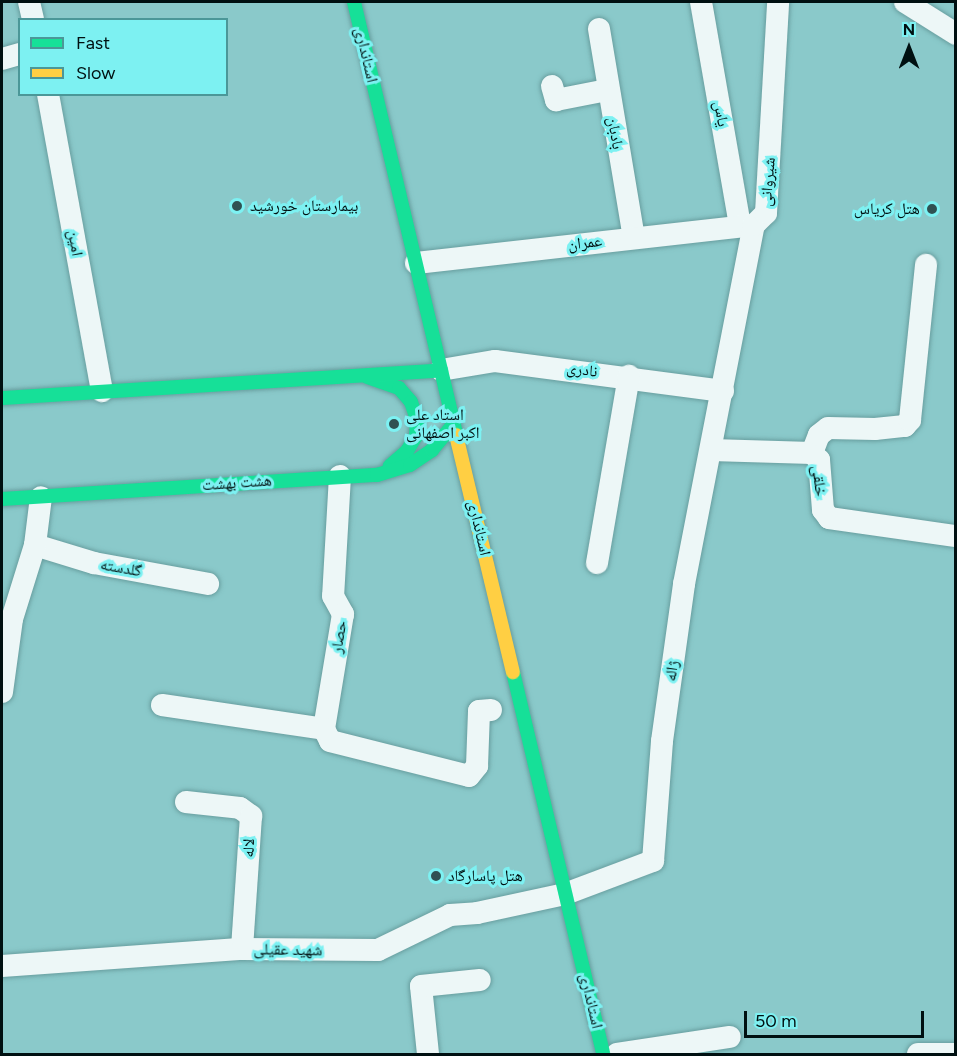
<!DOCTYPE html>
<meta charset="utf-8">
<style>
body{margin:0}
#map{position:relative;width:957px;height:1056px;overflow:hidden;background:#8ac9ca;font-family:Figtree,"Noto Naskh Arabic",sans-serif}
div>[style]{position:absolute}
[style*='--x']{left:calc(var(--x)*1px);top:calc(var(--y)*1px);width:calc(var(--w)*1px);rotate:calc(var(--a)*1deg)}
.roads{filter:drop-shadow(0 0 2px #689e9f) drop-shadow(0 0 2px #689e9f)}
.street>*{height:22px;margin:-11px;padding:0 11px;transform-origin:11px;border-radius:11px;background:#edf7f7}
.fast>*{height:14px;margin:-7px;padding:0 7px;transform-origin:7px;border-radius:7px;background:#16e098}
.slow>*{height:14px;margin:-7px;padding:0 7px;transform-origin:7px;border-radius:7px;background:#ffcf43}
.dots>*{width:16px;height:16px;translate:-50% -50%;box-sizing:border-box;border:3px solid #7df1f2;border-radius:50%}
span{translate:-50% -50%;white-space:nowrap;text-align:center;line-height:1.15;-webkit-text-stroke:6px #7df1f2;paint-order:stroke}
.street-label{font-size:16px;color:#001011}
.poi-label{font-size:16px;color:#001011}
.left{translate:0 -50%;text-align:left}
.right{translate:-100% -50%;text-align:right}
.frame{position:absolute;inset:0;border:3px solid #001011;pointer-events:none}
.legend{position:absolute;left:18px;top:18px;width:210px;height:78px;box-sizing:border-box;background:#7df1f2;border:2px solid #4b9798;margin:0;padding:8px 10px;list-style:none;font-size:18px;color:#001011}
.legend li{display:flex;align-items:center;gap:12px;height:30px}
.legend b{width:30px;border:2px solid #4b9798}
.north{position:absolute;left:879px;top:18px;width:60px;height:60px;-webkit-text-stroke:4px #7df1f2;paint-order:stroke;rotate:0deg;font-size:16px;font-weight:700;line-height:24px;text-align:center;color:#001011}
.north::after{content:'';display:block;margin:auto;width:21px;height:27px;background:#001011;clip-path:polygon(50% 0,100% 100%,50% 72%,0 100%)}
.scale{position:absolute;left:744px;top:1011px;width:180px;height:27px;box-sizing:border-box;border:3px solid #001011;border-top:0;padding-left:8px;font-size:18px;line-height:21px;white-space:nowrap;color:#001011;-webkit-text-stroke:4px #7df1f2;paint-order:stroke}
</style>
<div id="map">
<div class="roads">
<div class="street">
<div style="--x:29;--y:2;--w:18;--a:77"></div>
<div style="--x:701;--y:2;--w:227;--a:80.1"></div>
<div style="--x:905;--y:2;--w:60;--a:32.1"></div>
<div style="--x:599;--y:29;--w:212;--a:80.5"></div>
<div style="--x:2;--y:59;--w:19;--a:-16"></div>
<div style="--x:552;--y:86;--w:15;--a:74"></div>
<div style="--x:556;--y:100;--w:52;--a:-11.1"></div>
<div style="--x:48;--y:94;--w:302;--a:79.7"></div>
<div style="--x:416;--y:263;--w:340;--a:-6.4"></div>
<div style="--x:441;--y:370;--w:55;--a:-9.5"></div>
<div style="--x:495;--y:361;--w:230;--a:7.5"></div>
<div style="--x:711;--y:450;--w:101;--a:1.7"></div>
<div style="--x:812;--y:453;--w:10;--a:45"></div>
<div style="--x:819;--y:460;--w:50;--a:85.4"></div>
<div style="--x:823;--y:510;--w:10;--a:53"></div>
<div style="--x:829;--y:518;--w:128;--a:8.1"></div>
<div style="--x:812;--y:453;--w:19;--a:-69"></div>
<div style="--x:819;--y:435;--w:11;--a:-38"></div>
<div style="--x:828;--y:428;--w:47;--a:1.2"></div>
<div style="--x:875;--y:429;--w:30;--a:-6"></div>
<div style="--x:905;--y:426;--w:8;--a:-50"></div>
<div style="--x:910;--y:420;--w:156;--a:-84.1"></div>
<div style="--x:340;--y:476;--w:120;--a:93.3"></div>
<div style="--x:333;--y:596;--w:21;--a:61"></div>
<div style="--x:343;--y:614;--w:117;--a:99.4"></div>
<div style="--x:324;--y:729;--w:13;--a:63"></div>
<div style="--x:330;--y:741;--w:143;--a:14.1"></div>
<div style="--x:469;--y:776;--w:13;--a:-51"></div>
<div style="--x:477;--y:766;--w:55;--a:-87.9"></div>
<div style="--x:479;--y:711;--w:12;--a:-5"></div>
<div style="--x:35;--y:545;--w:62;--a:17"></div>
<div style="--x:94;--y:563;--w:116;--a:10.4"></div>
<div style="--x:597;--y:563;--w:190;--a:-80.3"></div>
<div style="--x:2;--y:692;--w:74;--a:-82.2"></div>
<div style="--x:12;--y:619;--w:77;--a:-72.7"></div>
<div style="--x:35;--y:545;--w:48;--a:-82.9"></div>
<div style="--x:162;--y:705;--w:164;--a:8.4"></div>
<div style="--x:186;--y:802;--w:54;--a:6.3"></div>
<div style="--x:240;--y:808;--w:14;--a:36"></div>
<div style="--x:251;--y:816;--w:133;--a:93.9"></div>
<div style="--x:2;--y:966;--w:241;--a:-4.1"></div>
<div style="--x:242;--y:949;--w:136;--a:0.4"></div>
<div style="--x:378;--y:950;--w:80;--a:-25.9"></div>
<div style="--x:450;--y:915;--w:27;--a:-4"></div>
<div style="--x:477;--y:913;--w:90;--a:-12.2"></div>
<div style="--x:565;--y:894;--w:94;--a:-20.6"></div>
<div style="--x:653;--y:861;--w:120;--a:-85.7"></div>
<div style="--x:662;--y:741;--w:159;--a:-82"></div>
<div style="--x:684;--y:584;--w:366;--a:-79"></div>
<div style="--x:754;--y:225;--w:17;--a:-45"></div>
<div style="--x:766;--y:213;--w:211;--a:-86.7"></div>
<div style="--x:428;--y:1054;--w:68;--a:-95.9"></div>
<div style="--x:421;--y:986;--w:59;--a:-5.8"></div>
<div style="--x:617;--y:1054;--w:114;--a:-8.6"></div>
<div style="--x:918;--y:1054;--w:38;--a:0"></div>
</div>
<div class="fast">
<div style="--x:354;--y:2;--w:445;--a:76.7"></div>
<div style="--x:367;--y:377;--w:34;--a:19"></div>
<div style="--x:399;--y:388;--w:18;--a:49"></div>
<div style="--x:411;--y:402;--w:18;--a:71"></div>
<div style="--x:417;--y:419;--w:17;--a:93"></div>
<div style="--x:416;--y:436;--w:17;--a:121"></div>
<div style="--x:407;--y:451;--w:23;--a:139"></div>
<div style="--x:2;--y:398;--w:440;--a:-3.6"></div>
<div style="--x:2;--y:499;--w:376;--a:-3.7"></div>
<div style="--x:377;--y:475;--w:34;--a:-17"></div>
<div style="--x:410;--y:465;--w:27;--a:-34"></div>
<div style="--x:432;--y:450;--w:34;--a:-50"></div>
<div style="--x:513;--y:672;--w:392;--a:76.7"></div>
</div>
<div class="slow">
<div style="--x:456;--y:435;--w:244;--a:76.5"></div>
</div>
</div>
<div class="dots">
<div style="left:237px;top:206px;background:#305152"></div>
<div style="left:932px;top:209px;background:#305152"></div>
<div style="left:394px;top:424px;background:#305152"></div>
<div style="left:436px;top:876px;background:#305152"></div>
</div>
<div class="street-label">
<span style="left:366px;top:55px;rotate:77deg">استانداری</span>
<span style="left:721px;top:114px;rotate:80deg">یاس</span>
<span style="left:615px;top:133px;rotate:80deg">بادبان</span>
<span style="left:768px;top:182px;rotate:-85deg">شیروانی</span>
<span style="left:75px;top:243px;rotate:80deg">امین</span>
<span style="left:585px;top:243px;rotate:-7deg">عمران</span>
<span style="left:582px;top:370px;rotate:7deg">نادری</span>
<span style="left:819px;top:481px;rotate:83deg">خلقی</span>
<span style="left:237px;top:483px;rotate:-4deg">هشت بهشت</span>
<span style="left:479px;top:528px;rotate:77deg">استانداری</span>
<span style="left:121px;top:568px;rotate:10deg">گلدسته</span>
<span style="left:339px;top:637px;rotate:-81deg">حصار</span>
<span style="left:672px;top:671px;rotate:-82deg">ژاله</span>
<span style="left:249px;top:848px;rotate:-87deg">لاله</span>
<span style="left:288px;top:950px;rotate:1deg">شهید عقیلی</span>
<span style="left:591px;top:1001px;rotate:77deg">استانداری</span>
</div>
<div class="poi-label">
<span class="left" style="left:250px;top:206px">بیمارستان خورشید</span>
<span class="right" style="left:920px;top:209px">هتل کریاس</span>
<span class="left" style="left:406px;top:424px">استاد علی<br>اکبر اصفهانی</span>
<span class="left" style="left:448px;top:876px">هتل پاسارگاد</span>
</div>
<div class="frame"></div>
<ul class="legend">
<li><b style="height:8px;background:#16e098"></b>Fast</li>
<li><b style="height:8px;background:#ffcf43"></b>Slow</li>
</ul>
<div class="north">N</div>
<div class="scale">50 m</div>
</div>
